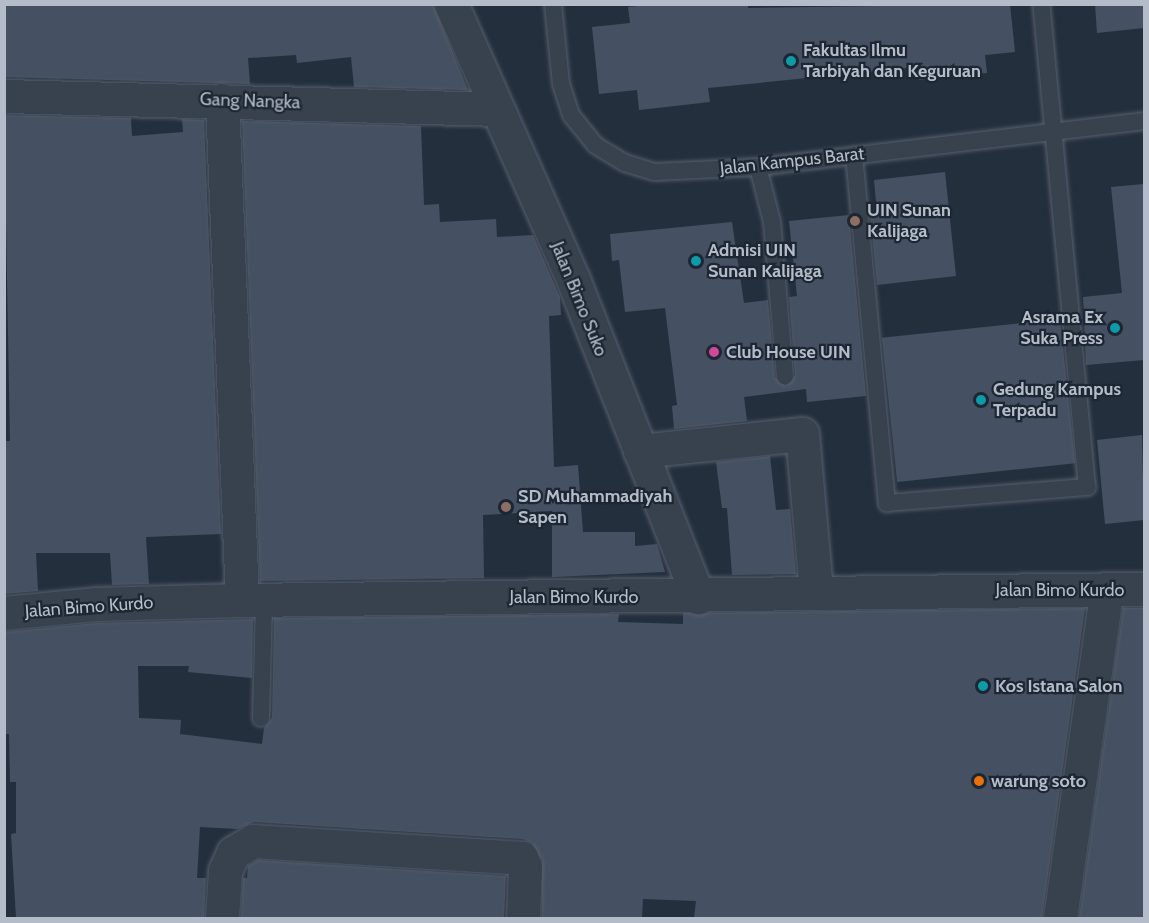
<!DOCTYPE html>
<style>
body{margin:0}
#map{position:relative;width:1149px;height:923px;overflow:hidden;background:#242f3e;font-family:Cabin,sans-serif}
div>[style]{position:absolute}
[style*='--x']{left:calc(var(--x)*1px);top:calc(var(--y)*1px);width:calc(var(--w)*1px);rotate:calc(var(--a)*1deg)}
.building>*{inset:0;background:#455162;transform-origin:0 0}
.roads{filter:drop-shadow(0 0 2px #565f6c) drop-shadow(0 0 2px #565f6c)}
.service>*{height:16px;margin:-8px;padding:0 8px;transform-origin:8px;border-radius:8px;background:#38414e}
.minor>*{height:33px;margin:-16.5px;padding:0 16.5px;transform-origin:16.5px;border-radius:16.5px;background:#38414e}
.dots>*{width:16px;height:16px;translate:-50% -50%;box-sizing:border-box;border:3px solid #1d2633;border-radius:50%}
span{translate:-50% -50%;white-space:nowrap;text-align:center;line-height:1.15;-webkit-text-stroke:4.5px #1d2633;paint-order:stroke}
.poi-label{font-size:18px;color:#b4bcc9;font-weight:700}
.left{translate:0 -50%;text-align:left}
.right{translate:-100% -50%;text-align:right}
.street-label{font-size:18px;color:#b4bcc9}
.frame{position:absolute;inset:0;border:6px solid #b4bcc9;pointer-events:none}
</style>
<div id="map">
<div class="building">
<div style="clip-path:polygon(4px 4px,433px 4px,468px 90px,354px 87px,351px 57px,297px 63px,296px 55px,248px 58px,250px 84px,4px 77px)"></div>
<div style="clip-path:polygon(655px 4px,748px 4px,748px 8px,1010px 4px,1015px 52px,985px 55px,987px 73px,919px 80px,918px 67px,708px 88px,710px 102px,639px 110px,637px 90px,599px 94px,592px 27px,630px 23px,628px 7px)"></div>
<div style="clip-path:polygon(1095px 4px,1144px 4px,1144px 28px,1097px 33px)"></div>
<div style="clip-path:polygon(4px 115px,131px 118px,132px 136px,183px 132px,182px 119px,204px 120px,221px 534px,146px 537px,149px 584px,112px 585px,110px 553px,36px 553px,38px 591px,4px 594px,4px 441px,10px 441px)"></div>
<div style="clip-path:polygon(242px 121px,421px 126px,424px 205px,439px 204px,440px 222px,496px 219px,497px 237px,533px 235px,560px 297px,561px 315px,549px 316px,554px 467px,578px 465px,583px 532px,635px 532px,635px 546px,657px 544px,665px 572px,552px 577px,552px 511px,483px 515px,484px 578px,260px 581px)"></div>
<div style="clip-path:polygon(945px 172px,956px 276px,877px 285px,870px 213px,877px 213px,874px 180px)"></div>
<div style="clip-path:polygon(1144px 184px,1144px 360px,1086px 365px,1083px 297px,1122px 293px,1111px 187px)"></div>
<div style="clip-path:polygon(849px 215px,866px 396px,807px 402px,806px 389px,744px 397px,747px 421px,674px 429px,672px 406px,677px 405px,665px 308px,625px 312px,619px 260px,612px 261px,610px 234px,732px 222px,744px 303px,768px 300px,775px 377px,786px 386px,795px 375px,789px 297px,797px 296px,789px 221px)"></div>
<div style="left:1060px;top:319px;width:145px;height:179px;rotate:84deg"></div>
<div style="clip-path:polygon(1142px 435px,1144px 520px,1105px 524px,1097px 440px)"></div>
<div style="clip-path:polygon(770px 456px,776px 510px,790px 509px,796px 574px,732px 575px,727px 508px,722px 508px,716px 462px)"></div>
<div style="clip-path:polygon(1085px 608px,1042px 918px,694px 918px,696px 901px,643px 899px,642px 918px,542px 918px,542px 860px,532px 843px,523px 839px,254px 822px,237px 829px,200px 827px,197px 878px,206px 878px,204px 918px,16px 918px,11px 834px,16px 833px,16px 782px,10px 782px,9px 734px,4px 734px,4px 632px,96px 623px,253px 619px,252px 678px,188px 672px,189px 666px,138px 666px,139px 718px,181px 720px,180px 734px,262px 744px,264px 728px,272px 718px,274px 618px,619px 614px,618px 622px,683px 624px,683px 613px)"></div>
<div style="clip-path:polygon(1123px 608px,1144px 608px,1144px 917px,1079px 918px)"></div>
<div style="clip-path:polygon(258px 860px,506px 876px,504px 918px,241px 918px,243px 878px,247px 878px,248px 866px)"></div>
</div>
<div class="roads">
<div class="service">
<div style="--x:553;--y:4;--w:80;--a:84.3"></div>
<div style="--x:561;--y:84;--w:33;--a:72"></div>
<div style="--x:571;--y:115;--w:38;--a:51"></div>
<div style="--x:595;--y:145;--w:35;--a:31"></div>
<div style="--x:625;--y:163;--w:31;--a:17"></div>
<div style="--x:655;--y:172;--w:103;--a:-2.8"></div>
<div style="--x:758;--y:167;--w:389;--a:-6.8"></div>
<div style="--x:854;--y:155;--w:350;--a:84.6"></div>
<div style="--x:887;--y:503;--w:201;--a:-4.6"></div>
<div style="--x:1087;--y:487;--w:485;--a:-95.4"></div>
<div style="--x:758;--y:167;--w:57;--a:75.7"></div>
<div style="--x:772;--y:222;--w:155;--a:85.2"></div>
<div style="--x:261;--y:718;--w:117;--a:-88.5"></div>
</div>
<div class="minor">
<div style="--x:451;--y:4;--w:304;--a:66.1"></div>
<div style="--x:574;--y:282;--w:339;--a:68.5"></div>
<div style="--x:4;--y:96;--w:492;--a:1.5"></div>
<div style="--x:222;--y:100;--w:500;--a:87.71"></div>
<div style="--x:640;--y:451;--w:163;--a:-6"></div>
<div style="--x:802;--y:434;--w:159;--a:84.9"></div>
<div style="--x:4;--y:613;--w:91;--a:-5.6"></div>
<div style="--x:95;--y:604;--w:147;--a:-1.6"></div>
<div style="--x:242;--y:600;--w:902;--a:-0.7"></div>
<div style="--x:222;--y:918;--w:47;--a:-86.3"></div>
<div style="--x:225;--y:871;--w:20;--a:-66"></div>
<div style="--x:233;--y:853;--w:23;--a:-31"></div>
<div style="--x:253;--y:841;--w:269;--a:3.6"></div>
<div style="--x:521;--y:858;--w:10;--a:66"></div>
<div style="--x:525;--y:867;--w:51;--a:92.2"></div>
<div style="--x:1060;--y:918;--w:332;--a:-81.9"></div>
</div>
</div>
<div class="dots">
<div style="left:791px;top:61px;background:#0f9aa8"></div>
<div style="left:855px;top:221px;background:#8d6e63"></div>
<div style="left:696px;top:261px;background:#0f9aa8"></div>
<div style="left:1115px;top:328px;background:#0f9aa8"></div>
<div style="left:714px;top:352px;background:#d1479c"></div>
<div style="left:981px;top:400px;background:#0f9aa8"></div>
<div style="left:506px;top:507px;background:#8d6e63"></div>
<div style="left:983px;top:686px;background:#0f9aa8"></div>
<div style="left:979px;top:781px;background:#e8710a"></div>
</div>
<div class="poi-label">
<span class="left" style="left:803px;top:61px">Fakultas Ilmu<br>Tarbiyah dan Keguruan</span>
<span class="left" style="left:867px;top:221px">UIN Sunan<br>Kalijaga</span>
<span class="left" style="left:708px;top:261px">Admisi UIN<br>Sunan Kalijaga</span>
<span class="right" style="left:1103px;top:328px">Asrama Ex<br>Suka Press</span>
<span class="left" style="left:726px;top:352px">Club House UIN</span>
<span class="left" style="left:993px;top:400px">Gedung Kampus<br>Terpadu</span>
<span class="left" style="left:518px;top:507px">SD Muhammadiyah<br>Sapen</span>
<span class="left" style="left:995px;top:686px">Kos Istana Salon</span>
<span class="left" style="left:991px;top:781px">warung soto</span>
</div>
<div class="street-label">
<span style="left:250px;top:101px;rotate:2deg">Gang Nangka</span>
<span style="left:792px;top:161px;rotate:-6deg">Jalan Kampus Barat</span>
<span style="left:579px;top:299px;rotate:68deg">Jalan Bimo Suko</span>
<span style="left:1060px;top:590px">Jalan Bimo Kurdo</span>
<span style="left:574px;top:597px">Jalan Bimo Kurdo</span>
<span style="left:89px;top:607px;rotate:-4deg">Jalan Bimo Kurdo</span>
</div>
<div class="frame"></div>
</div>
